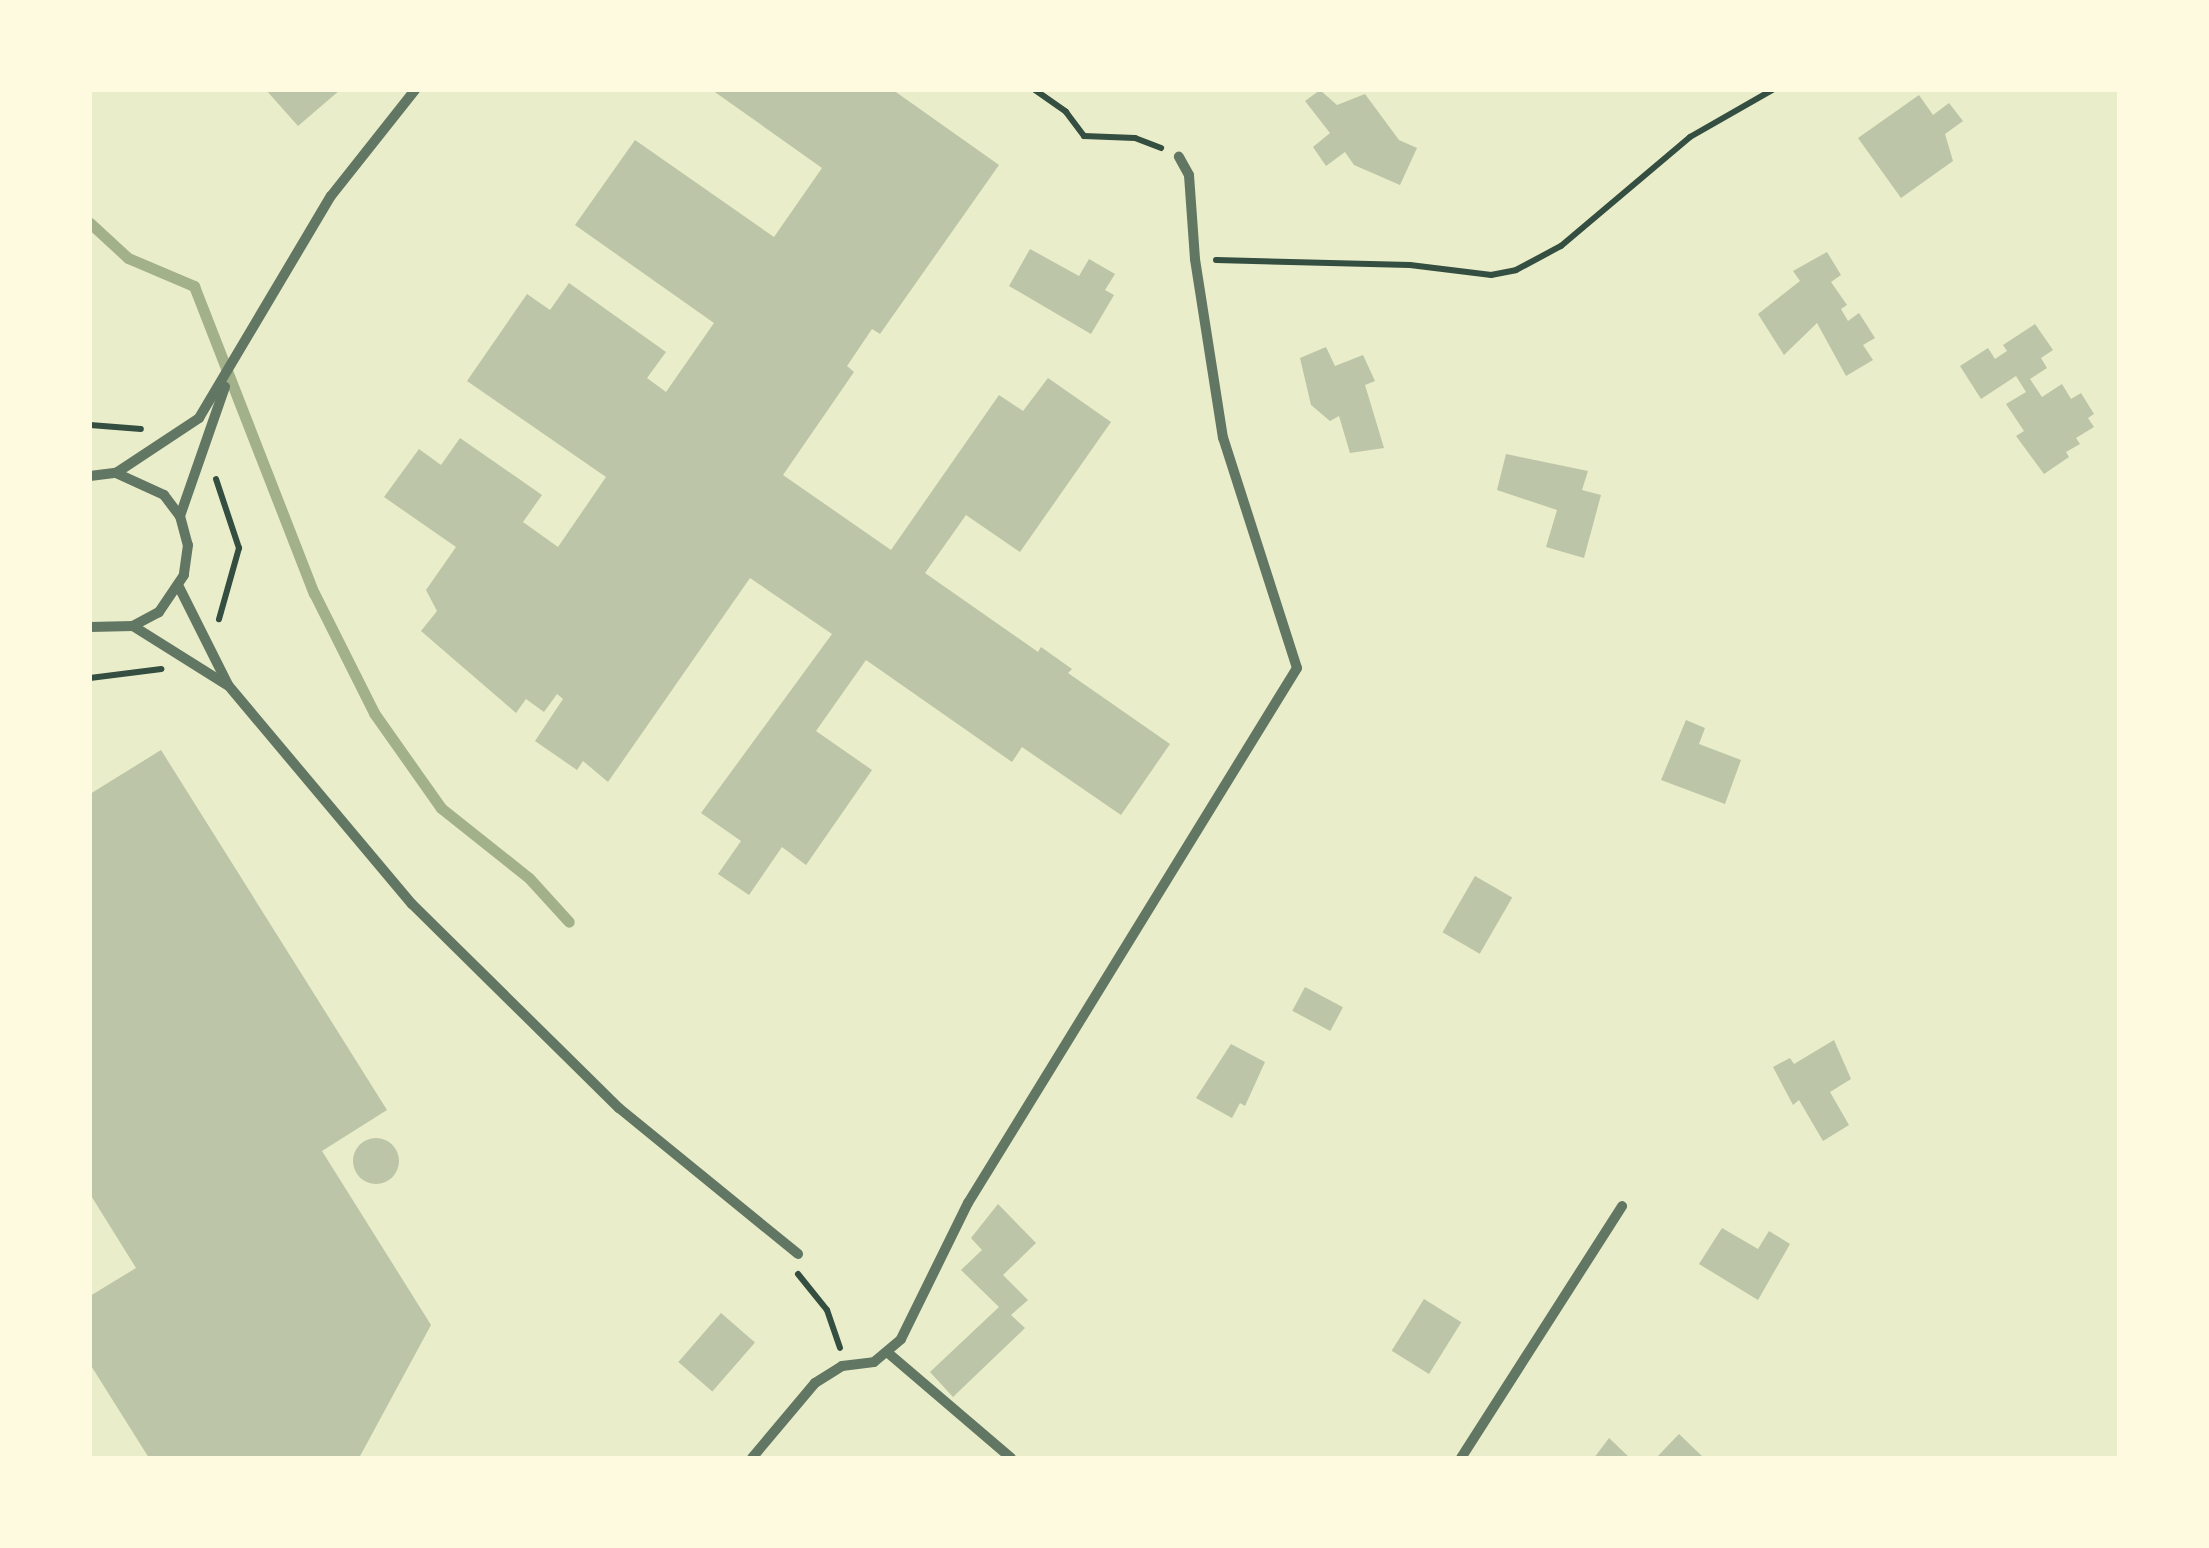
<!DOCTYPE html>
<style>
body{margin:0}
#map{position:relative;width:2209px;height:1548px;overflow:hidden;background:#e9edc9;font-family:Signika,sans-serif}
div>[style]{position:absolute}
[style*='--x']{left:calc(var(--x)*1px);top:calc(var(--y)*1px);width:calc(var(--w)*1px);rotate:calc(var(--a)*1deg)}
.stream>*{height:11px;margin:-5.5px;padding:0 5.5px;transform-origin:5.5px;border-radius:5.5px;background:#a3b18a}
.building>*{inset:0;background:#bcc5a7;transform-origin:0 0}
.round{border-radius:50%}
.path>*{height:6px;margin:-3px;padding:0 3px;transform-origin:3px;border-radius:3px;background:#344e41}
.minor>*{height:10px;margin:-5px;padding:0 5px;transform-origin:5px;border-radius:5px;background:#617663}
span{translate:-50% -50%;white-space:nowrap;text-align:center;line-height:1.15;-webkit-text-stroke:10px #fefae0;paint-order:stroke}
.frame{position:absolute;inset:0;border:92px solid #fefae0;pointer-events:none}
</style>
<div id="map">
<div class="stream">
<div style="--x:90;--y:223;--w:52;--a:42.6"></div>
<div style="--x:128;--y:258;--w:72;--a:23"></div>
<div style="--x:194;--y:286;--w:330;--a:68.7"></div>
<div style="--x:314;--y:593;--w:134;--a:63.4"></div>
<div style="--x:374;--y:713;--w:116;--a:54.8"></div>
<div style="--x:441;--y:808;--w:112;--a:38.5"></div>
<div style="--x:529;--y:878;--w:59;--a:47.7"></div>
</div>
<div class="building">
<div style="clip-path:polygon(266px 90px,340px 90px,298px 126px)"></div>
<div style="clip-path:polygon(712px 90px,893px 90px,999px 165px,880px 334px,872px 329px,847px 366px,854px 372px,783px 475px,891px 550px,999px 395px,1023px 411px,1048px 378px,1111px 422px,1020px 552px,966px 515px,925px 573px,1038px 652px,1041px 647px,1072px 669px,1068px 673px,1170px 744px,1121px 815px,1022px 747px,1012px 762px,866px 660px,816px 731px,872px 770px,806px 865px,782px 847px,749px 895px,718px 874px,741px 841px,701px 813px,832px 634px,750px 578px,608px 782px,583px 761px,577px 770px,535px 741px,563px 699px,557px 694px,544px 712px,526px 699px,516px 713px,421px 631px,437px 611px,426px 590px,456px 547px,384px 497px,419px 449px,441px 465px,460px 438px,542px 495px,523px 522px,558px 547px,606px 477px,467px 381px,527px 294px,550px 310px,569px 283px,666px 352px,647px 378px,666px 392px,714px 323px,575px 225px,635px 140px,774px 237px,822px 168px)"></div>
<div style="clip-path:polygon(1320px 90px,1337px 105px,1365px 94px,1399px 140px,1417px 148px,1400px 185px,1354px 165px,1345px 152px,1326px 166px,1313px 147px,1330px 133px,1305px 101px)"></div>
<div style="clip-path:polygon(1919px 95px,1933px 115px,1949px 103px,1963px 121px,1945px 134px,1953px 161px,1901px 198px,1858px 138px)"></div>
<div style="clip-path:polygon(1030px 249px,1079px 276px,1089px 259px,1115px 274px,1105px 290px,1114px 295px,1091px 334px,1009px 286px)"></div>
<div style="clip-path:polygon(1827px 252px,1841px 275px,1831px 282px,1847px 305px,1841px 309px,1848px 321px,1859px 313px,1875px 338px,1863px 345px,1873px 360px,1846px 376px,1817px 323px,1784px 355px,1758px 314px,1800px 281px,1793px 271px)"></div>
<div style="clip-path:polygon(2035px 324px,2053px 350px,2041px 358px,2047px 368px,2030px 379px,2042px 397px,2062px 384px,2071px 399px,2081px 393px,2094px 414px,2088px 418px,2094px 427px,2076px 438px,2080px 444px,2066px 452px,2069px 457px,2044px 474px,2016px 436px,2024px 431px,2006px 404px,2026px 392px,2016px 376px,1981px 399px,1960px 366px,1988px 348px,1995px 359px,2007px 351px,2003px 345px)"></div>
<div style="clip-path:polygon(1326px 347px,1335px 366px,1363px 355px,1375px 381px,1365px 385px,1384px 448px,1350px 453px,1339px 416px,1330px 421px,1311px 405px,1300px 358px)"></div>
<div style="clip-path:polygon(1506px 454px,1588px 471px,1582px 490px,1601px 495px,1584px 558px,1546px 547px,1557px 510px,1497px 490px)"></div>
<div style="clip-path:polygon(1686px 720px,1705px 728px,1699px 744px,1741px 760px,1725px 804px,1661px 780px)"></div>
<div style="clip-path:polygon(161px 750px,387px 1110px,322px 1151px,431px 1325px,359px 1458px,149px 1458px,90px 1364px,90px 1296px,136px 1268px,90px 1194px,90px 794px)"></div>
<div style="left:1475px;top:876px;width:43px;height:65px;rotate:30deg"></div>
<div style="left:1305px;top:987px;width:43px;height:27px;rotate:28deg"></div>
<div style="clip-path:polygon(1834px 1040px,1851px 1079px,1830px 1092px,1849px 1125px,1823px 1141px,1799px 1100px,1793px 1105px,1773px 1067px,1790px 1058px,1794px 1064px)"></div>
<div style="clip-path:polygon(1231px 1044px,1265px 1062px,1245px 1106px,1240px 1103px,1232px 1118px,1196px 1098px)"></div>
<div class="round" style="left:353px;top:1138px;width:46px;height:46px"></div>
<div style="clip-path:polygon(998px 1204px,1036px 1243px,1003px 1275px,1028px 1300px,1011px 1315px,1025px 1328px,953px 1397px,930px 1372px,999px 1307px,961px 1270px,982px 1250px,971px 1238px)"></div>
<div style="clip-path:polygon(1722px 1228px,1758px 1249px,1769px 1231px,1790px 1244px,1758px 1300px,1699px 1264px)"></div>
<div style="left:1424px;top:1299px;width:44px;height:61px;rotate:32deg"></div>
<div style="left:721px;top:1313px;width:45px;height:65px;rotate:41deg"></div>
<div style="clip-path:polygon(1679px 1434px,1704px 1458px,1656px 1458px)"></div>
<div style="clip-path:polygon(1609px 1438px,1630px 1458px,1594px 1458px)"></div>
</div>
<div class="path">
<div style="--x:1035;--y:90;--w:38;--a:35"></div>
<div style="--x:1066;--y:112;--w:30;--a:53"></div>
<div style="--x:1084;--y:136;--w:51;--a:2.2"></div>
<div style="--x:1135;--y:138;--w:28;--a:21"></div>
<div style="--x:1216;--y:260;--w:194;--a:1.5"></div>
<div style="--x:1410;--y:265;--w:82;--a:7"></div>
<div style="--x:1491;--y:275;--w:25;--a:-11"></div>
<div style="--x:1516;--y:270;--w:51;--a:-28.1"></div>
<div style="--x:1561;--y:246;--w:169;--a:-40.2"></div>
<div style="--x:1690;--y:137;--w:95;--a:-29.8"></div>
<div style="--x:90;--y:425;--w:51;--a:4.5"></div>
<div style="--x:216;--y:479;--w:73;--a:71.6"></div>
<div style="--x:239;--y:548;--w:74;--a:105.7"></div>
<div style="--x:90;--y:678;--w:72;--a:-7.2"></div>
<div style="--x:798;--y:1274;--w:46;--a:51.1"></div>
<div style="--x:827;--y:1310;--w:40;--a:71.1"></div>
</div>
<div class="minor">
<div style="--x:116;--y:473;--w:100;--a:-33.5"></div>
<div style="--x:199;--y:418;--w:258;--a:-59.3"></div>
<div style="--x:331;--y:196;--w:135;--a:-51.6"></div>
<div style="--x:90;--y:476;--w:26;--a:-7"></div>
<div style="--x:116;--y:473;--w:53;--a:24.6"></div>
<div style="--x:164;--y:495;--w:26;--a:53"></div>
<div style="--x:180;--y:516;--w:30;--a:75"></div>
<div style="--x:188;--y:545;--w:30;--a:98"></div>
<div style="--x:184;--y:575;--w:45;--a:124"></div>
<div style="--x:159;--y:612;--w:30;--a:152"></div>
<div style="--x:133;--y:626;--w:43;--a:178.7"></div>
<div style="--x:180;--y:516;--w:137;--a:-70.8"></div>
<div style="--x:179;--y:587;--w:110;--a:63.4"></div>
<div style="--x:228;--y:685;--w:286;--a:50"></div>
<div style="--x:412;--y:904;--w:291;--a:44.6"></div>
<div style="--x:619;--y:1108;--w:231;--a:39.2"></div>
<div style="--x:133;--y:626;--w:111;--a:32.1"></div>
<div style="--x:887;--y:1352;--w:163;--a:40.5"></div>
<div style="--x:752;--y:1458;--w:98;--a:-50"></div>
<div style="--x:815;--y:1383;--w:32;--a:-32"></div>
<div style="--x:842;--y:1366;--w:32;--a:-7"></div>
<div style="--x:874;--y:1362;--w:35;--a:-40"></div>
<div style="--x:901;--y:1339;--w:152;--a:-63.8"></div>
<div style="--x:968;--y:1203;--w:628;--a:-58.41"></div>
<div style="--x:1297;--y:668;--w:242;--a:-107.8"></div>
<div style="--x:1223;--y:438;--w:181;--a:-98.9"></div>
<div style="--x:1195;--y:259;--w:84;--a:-94.1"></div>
<div style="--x:1189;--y:175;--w:21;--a:-119"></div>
<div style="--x:1461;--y:1458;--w:299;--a:-57.4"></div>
</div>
<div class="frame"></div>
</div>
